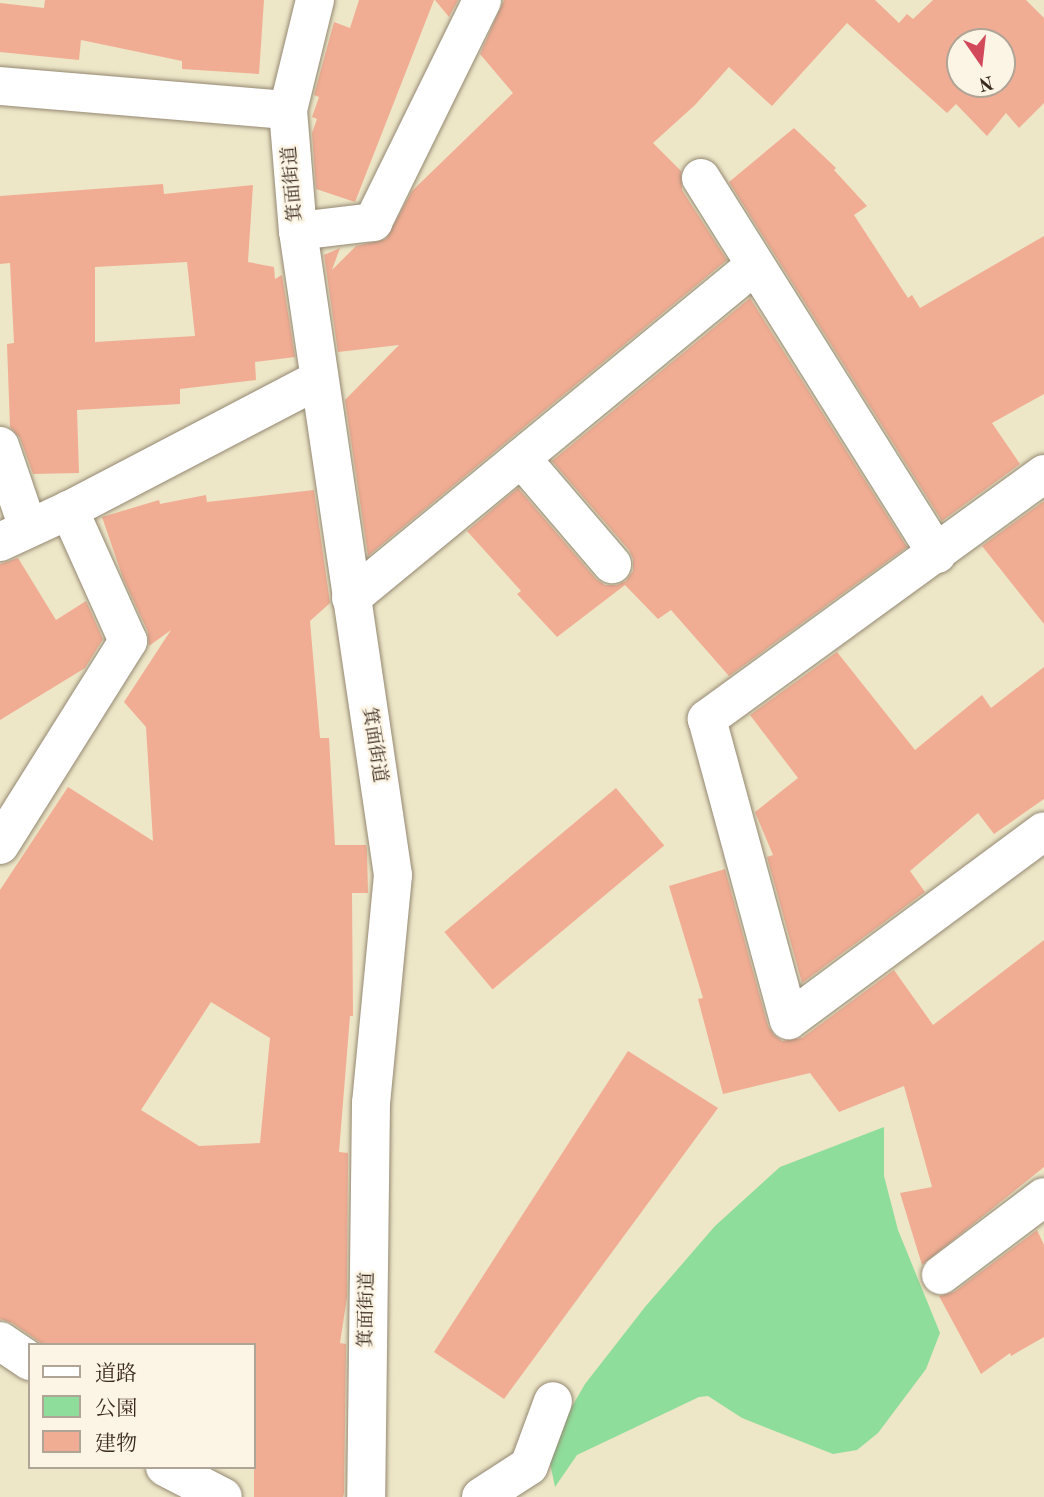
<!DOCTYPE html>
<meta charset="utf-8">
<style>
body{margin:0}
#map{position:relative;width:1044px;height:1497px;overflow:hidden;background:#ede6c7;font-family:"Old Standard TT","Noto Serif JP",serif}
div>[style]{position:absolute}
[style*='--x']{left:calc(var(--x)*1px);top:calc(var(--y)*1px);width:calc(var(--w)*1px);rotate:calc(var(--a)*1deg)}
.green>*{inset:0;background:#8fdd9b}
.building>*{inset:0;background:#f1ad94;transform-origin:0 0}
.roads{filter:drop-shadow(0 0 2px #948872) drop-shadow(0 0 2px #948872)}
.street>*{height:38px;margin:-19px;padding:0 19px;transform-origin:19px;border-radius:19px;background:#fff}
span{translate:-50% -50%;white-space:nowrap;text-align:center;line-height:1.15;-webkit-text-stroke:5px #fcf5e5;paint-order:stroke}
.street-label{font-size:19px;color:#3b2a1e}
.legend{position:absolute;left:28px;top:1343px;width:228px;height:126px;box-sizing:border-box;background:#fcf5e5;border:2px solid #afa495;margin:0;padding:9px 12px;list-style:none;font-size:21px;color:#3b2a1e}
.legend li{display:flex;align-items:center;gap:14px;height:35px}
.legend b{width:35px;border:2px solid #afa495}
.north{position:absolute;left:946px;top:28px;width:70px;height:70px;box-sizing:border-box;background:#fcf5e5;border:2px solid #afa495;border-radius:50%;rotate:166deg;font-size:19px;font-weight:700;line-height:28px;text-align:center;color:#3b2a1e}
.north::after{content:'';display:block;margin:auto;width:24px;height:32px;background:#d1495b;clip-path:polygon(50% 0,100% 100%,50% 72%,0 100%)}
</style>
<div id="map">
<div class="green">
<div style="clip-path:polygon(884px 1127px,884px 1176px,898px 1230px,940px 1333px,926px 1369px,878px 1433px,857px 1450px,833px 1454px,742px 1418px,708px 1396px,699px 1397px,577px 1455px,555px 1487px,549px 1458px,559px 1429px,585px 1384px,645px 1307px,715px 1226px,780px 1167px)"></div>
</div>
<div class="building">
<div style="clip-path:polygon(45px 0,264px 0,259px 74px,182px 69px,182px 61px,81px 40px,79px 60px,0 52px,0 3px,44px 8px)"></div>
<div style="clip-path:polygon(359px 0,434px 0,355px 202px,316px 189px,312px 133px,317px 119px,312px 117px,319px 97px,314px 95px,334px 22px,350px 28px)"></div>
<div style="clip-path:polygon(435px 0,458px 0,449px 17px)"></div>
<div style="clip-path:polygon(evenodd,504px 0,875px 0,899px 23px,907px 14px,913px 19px,933px 0,1026px 0,1044px 18px,1044px 103px,1019px 128px,1006px 113px,987px 136px,956px 104px,947px 113px,847px 23px,772px 106px,729px 67px,695px 105px,653px 143px,681px 171px,682px 190px,727px 260px,368px 556px,345px 400px,399px 345px,338px 352px,324px 255px,340px 248px,332px 270px,356px 246px,386px 239px,412px 191px,513px 93px,480px 54px,504px 0,960px 42px,1002px 42px,1002px 84px,960px 84px,960px 42px)"></div>
<div style="clip-path:polygon(794px 128px,836px 168px,834px 170px,867px 206px,854px 215px,908px 298px,912px 295px,920px 308px,1044px 236px,1044px 394px,992px 423px,1020px 464px,942px 521px,729px 182px)"></div>
<div style="clip-path:polygon(evenodd,163px 184px,164px 194px,253px 185px,248px 262px,274px 267px,275px 279px,282px 275px,295px 357px,255px 362px,256px 380px,180px 389px,180px 404px,77px 410px,79px 473px,33px 474px,20px 438px,10px 427px,7px 344px,14px 343px,10px 263px,0 264px,0 196px,163px 184px,187px 262px,195px 336px,95px 342px,95px 267px,187px 262px)"></div>
<div style="clip-path:polygon(750px 298px,907px 547px,729px 676px,671px 610px,658px 619px,625px 585px,557px 637px,517px 594px,521px 591px,467px 531px,518px 488px,596px 579px,605px 585px,617px 585px,626px 581px,633px 571px,633px 559px,629px 550px,552px 461px)"></div>
<div style="clip-path:polygon(evenodd,314px 490px,330px 603px,310px 621px,320px 738px,329px 738px,335px 845px,366px 845px,367px 850px,368px 893px,352px 893px,353px 1016px,350px 1016px,339px 1152px,348px 1153px,347px 1297px,340px 1343px,346px 1344px,344px 1493px,343px 1497px,254px 1497px,254px 1345px,44px 1345px,12px 1323px,0 1319px,0 890px,68px 787px,153px 841px,146px 727px,124px 702px,171px 630px,149px 646px,148px 632px,123px 578px,102px 517px,159px 500px,160px 504px,206px 495px,207px 502px,314px 490px,211px 1002px,270px 1038px,260px 1143px,199px 1146px,141px 1110px,211px 1002px)"></div>
<div style="clip-path:polygon(1044px 501px,1044px 624px,982px 546px)"></div>
<div style="clip-path:polygon(18px 558px,56px 620px,86px 601px,103px 639px,85px 668px,0 720px,0 564px)"></div>
<div style="clip-path:polygon(837px 652px,915px 750px,982px 695px,991px 708px,1044px 667px,1044px 799px,994px 834px,978px 813px,910px 871px,925px 892px,802px 983px,767px 857px,773px 855px,755px 812px,798px 778px,750px 715px)"></div>
<div style="left:616px;top:788px;width:75px;height:224px;rotate:50deg"></div>
<div style="clip-path:polygon(725px 869px,768px 1026px,774px 1035px,782px 1041px,802px 1038px,894px 970px,933px 1025px,1044px 940px,1044px 1167px,922px 1265px,900px 1193px,932px 1187px,904px 1086px,839px 1112px,810px 1073px,723px 1094px,698px 999px,703px 998px,669px 886px)"></div>
<div style="clip-path:polygon(628px 1051px,718px 1108px,504px 1399px,434px 1352px)"></div>
<div style="clip-path:polygon(1037px 1230px,1044px 1245px,1044px 1337px,1011px 1356px,1010px 1353px,981px 1374px,939px 1296px,954px 1292px)"></div>
</div>
<div class="roads">
<div class="street">
<div style="--x:315;--y:0;--w:113;--a:103.8"></div>
<div style="--x:288;--y:110;--w:121;--a:85.3"></div>
<div style="--x:298;--y:231;--w:651;--a:81.61"></div>
<div style="--x:393;--y:875;--w:229;--a:95.5"></div>
<div style="--x:371;--y:1103;--w:394;--a:90.7"></div>
<div style="--x:0;--y:86;--w:289;--a:4.8"></div>
<div style="--x:701;--y:178;--w:444;--a:57.9"></div>
<div style="--x:298;--y:231;--w:76;--a:-6.8"></div>
<div style="--x:373;--y:222;--w:247;--a:-63.8"></div>
<div style="--x:0;--y:446;--w:87;--a:71.1"></div>
<div style="--x:521;--y:458;--w:140;--a:49.4"></div>
<div style="--x:1044;--y:474;--w:417;--a:144"></div>
<div style="--x:707;--y:719;--w:312;--a:74.8"></div>
<div style="--x:789;--y:1020;--w:317;--a:-36.5"></div>
<div style="--x:0;--y:542;--w:76;--a:-24.9"></div>
<div style="--x:69;--y:510;--w:281;--a:-27.6"></div>
<div style="--x:351;--y:598;--w:522;--a:-39.48"></div>
<div style="--x:0;--y:845;--w:241;--a:-57.9"></div>
<div style="--x:128;--y:641;--w:144;--a:-114.2"></div>
<div style="--x:941;--y:1275;--w:129;--a:-37.1"></div>
<div style="--x:0;--y:1341;--w:36;--a:34"></div>
<div style="--x:165;--y:1467;--w:65;--a:27.3"></div>
<div style="--x:481;--y:1497;--w:57;--a:-32.9"></div>
<div style="--x:529;--y:1466;--w:69;--a:-69.7"></div>
</div>
</div>
<div class="street-label">
<span style="left:294px;top:184px;rotate:-95deg">箕面街道</span>
<span style="left:373px;top:745px;rotate:81deg">箕面街道</span>
<span style="left:368px;top:1310px;rotate:-89deg">箕面街道</span>
</div>
<ul class="legend">
<li><b style="height:9px;background:#fff"></b>道路</li>
<li><b style="height:19px;background:#8fdd9b"></b>公園</li>
<li><b style="height:19px;background:#f1ad94"></b>建物</li>
</ul>
<div class="north">N</div>
</div>
